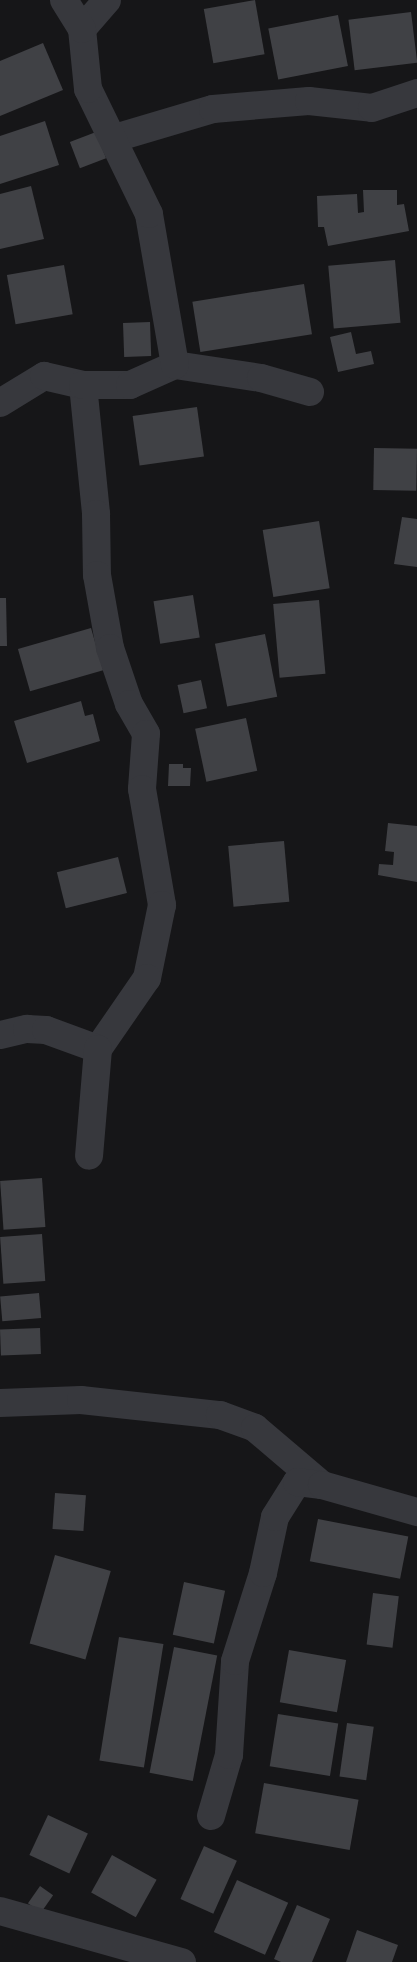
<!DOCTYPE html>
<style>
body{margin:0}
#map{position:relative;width:417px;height:1962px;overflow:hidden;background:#161618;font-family:Commissioner,sans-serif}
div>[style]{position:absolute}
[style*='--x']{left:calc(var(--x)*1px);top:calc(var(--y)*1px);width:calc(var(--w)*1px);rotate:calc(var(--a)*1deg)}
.building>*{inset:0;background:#404145;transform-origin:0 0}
.minor>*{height:28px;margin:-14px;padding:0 14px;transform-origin:14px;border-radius:14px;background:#37383d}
span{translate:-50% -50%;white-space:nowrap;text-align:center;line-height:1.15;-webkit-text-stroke:4px #111113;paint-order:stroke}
</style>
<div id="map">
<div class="building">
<div style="left:255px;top:0;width:55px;height:52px;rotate:80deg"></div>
<div style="left:411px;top:12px;width:51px;height:63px;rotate:83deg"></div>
<div style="left:338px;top:15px;width:52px;height:71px;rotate:79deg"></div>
<div style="clip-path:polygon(43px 43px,63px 90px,0 116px,0 61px)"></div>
<div style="clip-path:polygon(45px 121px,59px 165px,0 184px,0 136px)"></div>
<div style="left:96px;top:132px;width:28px;height:28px;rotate:69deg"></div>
<div style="clip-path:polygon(31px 186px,44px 239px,0 249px,0 194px)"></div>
<div style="clip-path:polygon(363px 190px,397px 190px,397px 205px,404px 204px,409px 231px,328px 246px,324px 227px,318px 227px,317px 196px,357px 194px,358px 213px,364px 212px)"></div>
<div style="left:395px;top:260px;width:63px;height:67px;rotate:85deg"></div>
<div style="left:64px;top:265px;width:50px;height:58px;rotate:80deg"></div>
<div style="left:304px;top:284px;width:51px;height:113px;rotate:81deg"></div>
<div style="left:150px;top:322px;width:34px;height:27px;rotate:88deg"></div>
<div style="clip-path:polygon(351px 332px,356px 354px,371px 351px,374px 364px,338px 372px,330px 337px)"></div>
<div style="left:197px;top:407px;width:50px;height:65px;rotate:82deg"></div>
<div style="left:374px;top:448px;width:43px;height:42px;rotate:1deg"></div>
<div style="clip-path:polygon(402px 517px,417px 519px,417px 567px,394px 564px)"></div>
<div style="left:319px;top:521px;width:68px;height:57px;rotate:81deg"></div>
<div style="left:193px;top:595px;width:43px;height:40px;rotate:81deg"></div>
<div style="clip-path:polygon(0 598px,6px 598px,7px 646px,0 646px)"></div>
<div style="left:319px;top:600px;width:74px;height:46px;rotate:85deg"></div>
<div style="left:91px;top:628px;width:44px;height:76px;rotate:74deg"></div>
<div style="left:265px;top:634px;width:64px;height:51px;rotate:79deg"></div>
<div style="left:201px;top:680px;width:29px;height:24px;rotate:78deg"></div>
<div style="clip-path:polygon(81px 701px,85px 716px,93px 714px,100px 741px,27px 763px,14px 721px)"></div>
<div style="left:246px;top:718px;width:54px;height:52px;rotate:78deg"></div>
<div style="clip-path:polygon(169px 764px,183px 764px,183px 768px,191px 768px,190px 786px,168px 786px)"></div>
<div style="clip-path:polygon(388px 823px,417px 826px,417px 882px,378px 875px,379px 864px,393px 865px,394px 852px,385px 851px)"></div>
<div style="left:284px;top:841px;width:61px;height:56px;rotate:85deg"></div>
<div style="left:118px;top:857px;width:37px;height:63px;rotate:76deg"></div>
<div style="left:42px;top:1178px;width:49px;height:42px;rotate:86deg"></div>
<div style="left:42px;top:1234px;width:47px;height:42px;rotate:86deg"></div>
<div style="left:39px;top:1293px;width:25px;height:39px;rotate:85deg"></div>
<div style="left:40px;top:1328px;width:26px;height:40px;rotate:88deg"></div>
<div style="left:55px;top:1493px;width:31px;height:36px;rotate:4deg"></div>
<div style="left:318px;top:1519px;width:92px;height:43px;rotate:11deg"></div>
<div style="left:55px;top:1555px;width:58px;height:92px;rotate:16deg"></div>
<div style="left:184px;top:1582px;width:42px;height:54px;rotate:12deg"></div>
<div style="left:373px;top:1593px;width:26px;height:52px;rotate:7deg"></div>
<div style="left:119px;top:1637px;width:45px;height:125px;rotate:9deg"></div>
<div style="left:174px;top:1647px;width:44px;height:128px;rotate:11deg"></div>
<div style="left:289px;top:1650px;width:58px;height:53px;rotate:10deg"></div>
<div style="left:278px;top:1714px;width:61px;height:53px;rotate:9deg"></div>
<div style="left:347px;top:1723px;width:27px;height:54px;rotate:8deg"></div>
<div style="left:264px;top:1783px;width:96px;height:51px;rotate:10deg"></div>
<div style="left:48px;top:1815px;width:44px;height:44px;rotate:25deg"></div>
<div style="left:204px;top:1846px;width:36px;height:58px;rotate:24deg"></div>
<div style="left:112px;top:1855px;width:51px;height:43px;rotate:29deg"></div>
<div style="left:237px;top:1880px;width:56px;height:57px;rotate:24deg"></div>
<div style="left:40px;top:1886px;width:16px;height:21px;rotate:35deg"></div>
<div style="clip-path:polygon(297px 1905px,330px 1919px,312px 1962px,281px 1962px,274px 1959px)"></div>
<div style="clip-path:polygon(357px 1930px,398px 1945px,392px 1962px,346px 1962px)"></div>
</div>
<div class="minor">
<div style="--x:82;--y:29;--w:38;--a:-49"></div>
<div style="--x:115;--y:138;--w:102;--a:-16.5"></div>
<div style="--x:213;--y:109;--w:96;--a:-4.8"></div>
<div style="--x:309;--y:101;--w:63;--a:6.3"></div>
<div style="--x:372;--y:108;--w:47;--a:-18.4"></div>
<div style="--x:175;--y:365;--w:87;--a:8.6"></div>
<div style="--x:261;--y:378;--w:51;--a:15.9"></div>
<div style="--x:83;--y:385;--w:130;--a:84.2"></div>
<div style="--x:96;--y:514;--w:61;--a:89.1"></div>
<div style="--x:97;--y:575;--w:74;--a:79.9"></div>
<div style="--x:110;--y:648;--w:59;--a:71.3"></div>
<div style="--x:129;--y:704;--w:34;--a:60"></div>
<div style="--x:146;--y:734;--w:55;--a:94.2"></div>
<div style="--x:142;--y:789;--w:118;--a:80.2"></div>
<div style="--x:162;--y:905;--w:75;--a:101.6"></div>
<div style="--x:147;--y:978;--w:86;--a:124.6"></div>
<div style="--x:0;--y:403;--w:52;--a:-31.5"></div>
<div style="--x:44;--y:376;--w:40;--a:13"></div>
<div style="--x:83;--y:385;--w:47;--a:0"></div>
<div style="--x:130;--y:385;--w:49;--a:-24"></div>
<div style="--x:175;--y:365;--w:153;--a:-99.8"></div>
<div style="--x:149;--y:214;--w:139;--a:-116"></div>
<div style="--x:88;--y:89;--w:60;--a:-95.7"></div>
<div style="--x:82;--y:29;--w:34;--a:-122"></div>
<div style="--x:0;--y:1035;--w:28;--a:-13"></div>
<div style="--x:27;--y:1029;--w:19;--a:3"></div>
<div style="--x:46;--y:1030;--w:55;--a:20.1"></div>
<div style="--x:98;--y:1049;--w:107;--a:94.8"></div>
<div style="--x:0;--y:1403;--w:81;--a:-2.1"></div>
<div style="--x:81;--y:1400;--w:140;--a:6.2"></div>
<div style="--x:220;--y:1415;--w:37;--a:20"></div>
<div style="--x:255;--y:1428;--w:88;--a:40.4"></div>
<div style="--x:211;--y:1816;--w:64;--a:-73.6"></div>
<div style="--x:229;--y:1755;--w:94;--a:-86.3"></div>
<div style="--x:235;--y:1661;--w:92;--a:-72.3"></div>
<div style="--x:263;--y:1573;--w:57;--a:-77.9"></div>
<div style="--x:275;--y:1517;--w:41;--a:-57.8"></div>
<div style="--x:297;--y:1482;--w:25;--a:7"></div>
<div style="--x:322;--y:1485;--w:99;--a:15.9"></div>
<div style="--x:0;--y:1911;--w:189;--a:15.7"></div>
</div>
</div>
